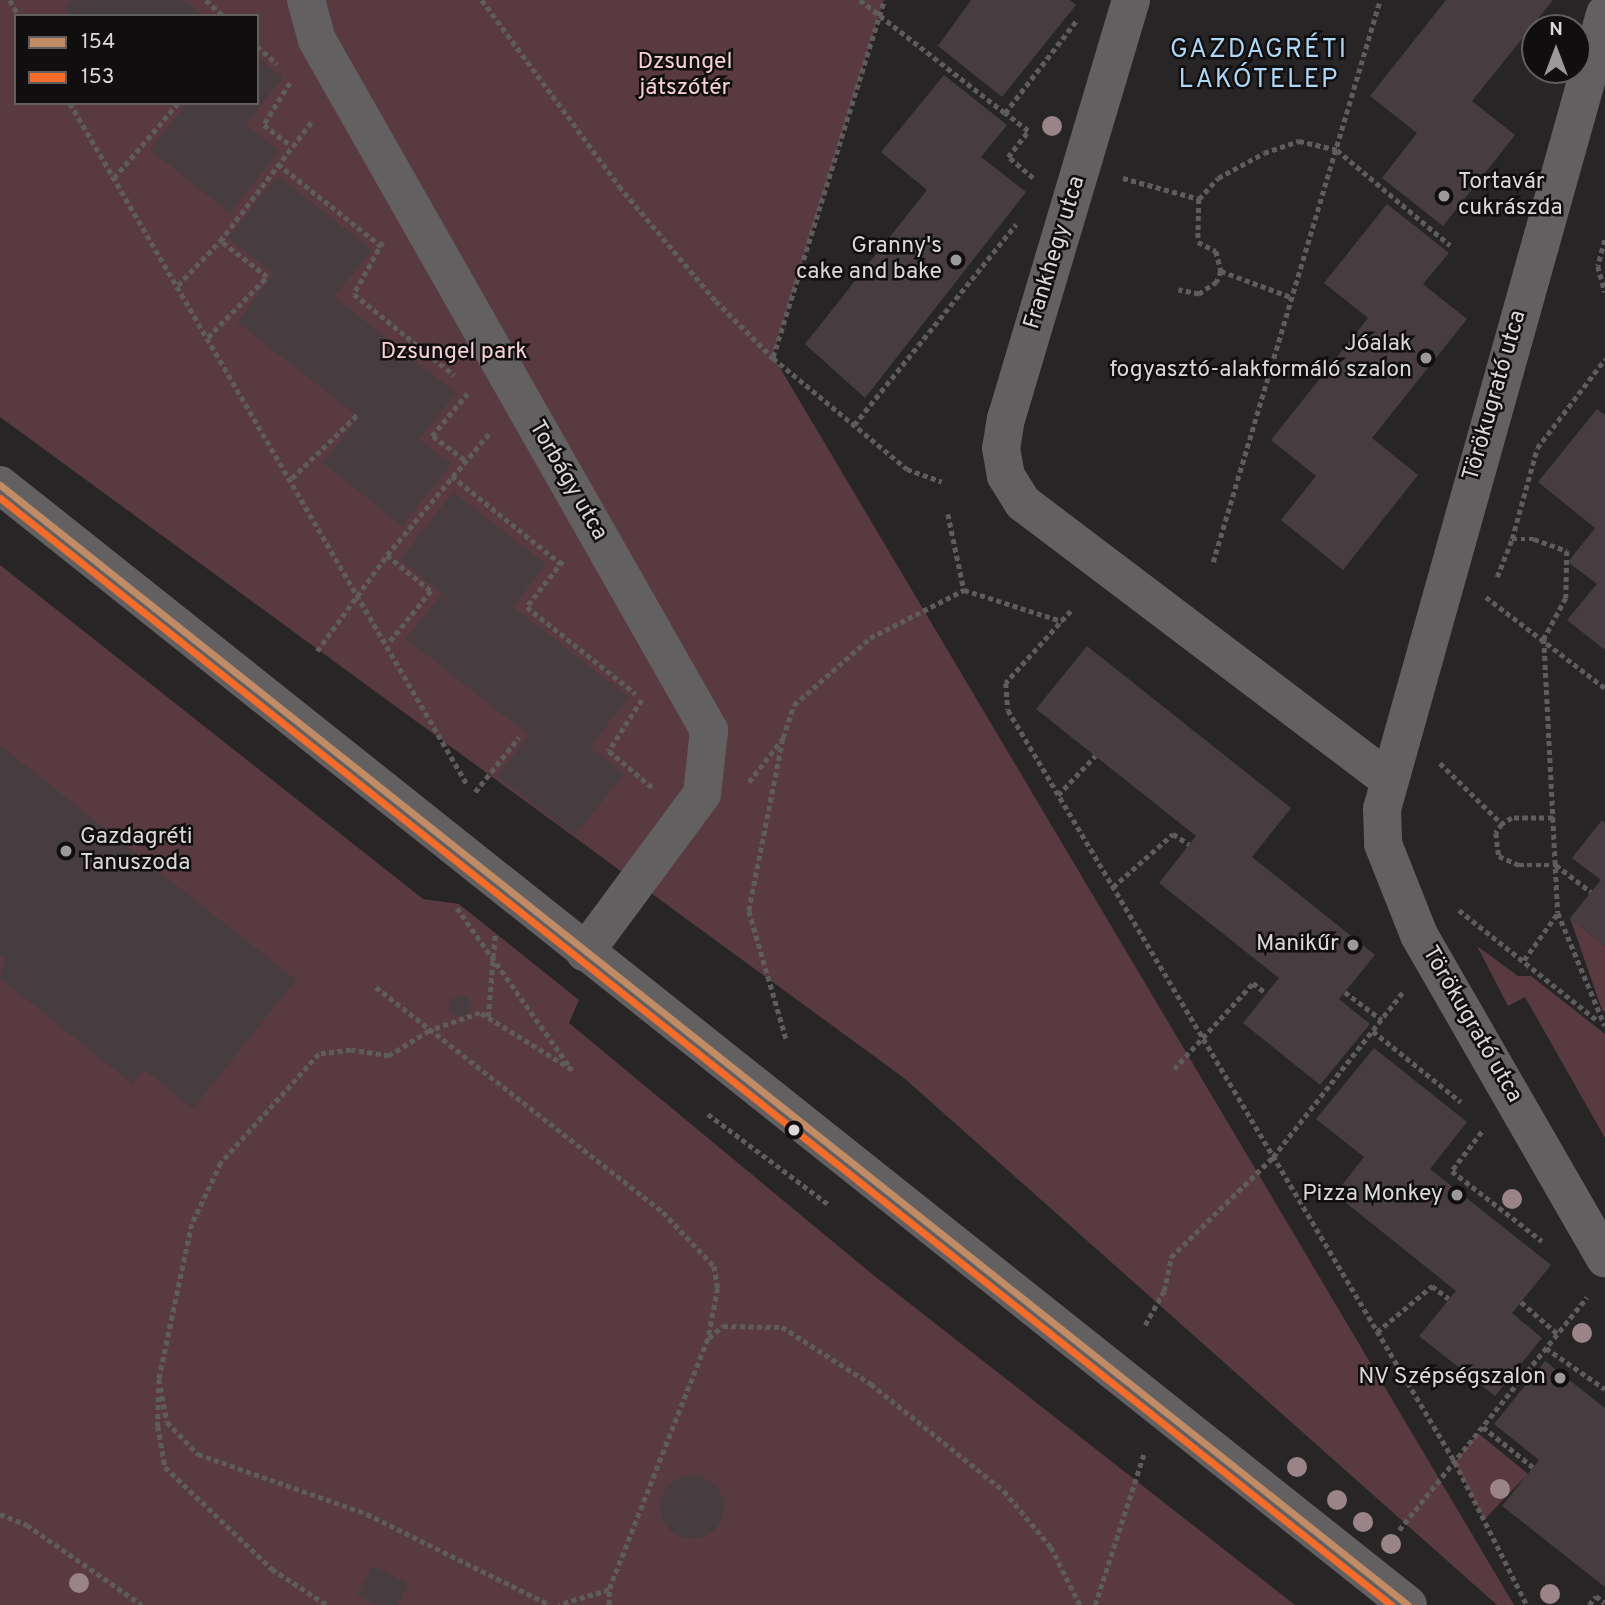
<!DOCTYPE html>
<meta charset="utf-8">
<style>
body{margin:0}
#map{position:relative;width:1605px;height:1605px;overflow:hidden;background:#282526;font-family:Overpass,sans-serif}
div>[style]{position:absolute}
[style*='--x']{left:calc(var(--x)*1px);top:calc(var(--y)*1px);width:calc(var(--w)*1px);rotate:calc(var(--a)*1deg)}
.green>*{inset:0;background:#593a40}
.building>*{inset:0;background:#473d40}
.round{border-radius:50%}
.path>*{height:4.5px;margin-top:-2.25px;transform-origin:0;background:repeating-linear-gradient(90deg,#5e5c5c 0 5px,transparent 0 8.5px)}
.minor>*{height:38px;margin:-19px;padding:0 19px;transform-origin:19px;border-radius:19px;background:#636061}
.tertiary>*{height:38px;margin:-19px;padding:0 19px;transform-origin:19px;border-radius:19px;background:#636061}
.bus-1>*{height:7px;margin:-3.5px;padding:0 3.5px;transform-origin:3.5px;border-radius:3.5px;background:#c18c65}
.bus-2>*{height:7px;margin:-3.5px;padding:0 3.5px;transform-origin:3.5px;border-radius:3.5px;background:#f36c2b}
.trees>*{width:20px;height:20px;margin:-10px;border-radius:50%;background:#9a8487}
.dots>*{width:19px;height:19px;translate:-50% -50%;box-sizing:border-box;border:4px solid #100e0e;border-radius:50%}
span{translate:-50% -50%;white-space:nowrap;text-align:center;line-height:1.15;-webkit-text-stroke:5px #100e0e;paint-order:stroke}
.park-label{font-size:23px;color:#f7d1d7}
.poi-label{font-size:23px;color:#dbd7d8}
.left{translate:0 -50%;text-align:left}
.right{translate:-100% -50%;text-align:right}
.street-label{font-size:23px;color:#dbd7d8}
.quarter-label{font-size:26px;color:#aed6f5;letter-spacing:2px}
.legend{position:absolute;left:14px;top:14px;width:245px;height:91px;box-sizing:border-box;background:#100e0e;border:2px solid #615e5f;margin:0;padding:9px 12px;list-style:none;font-size:21px;color:#dbd7d8}
.legend li{display:flex;align-items:center;gap:14px;height:35px}
.legend b{width:35px;border:2px solid #615e5f}
.north{position:absolute;left:1521px;top:14px;width:70px;height:70px;box-sizing:border-box;background:#100e0e;border:2px solid #615e5f;border-radius:50%;rotate:0deg;font-size:19px;font-weight:700;line-height:28px;text-align:center;color:#dbd7d8}
.north::after{content:'';display:block;margin:auto;width:24px;height:32px;background:#9c999a;clip-path:polygon(50% 0,100% 100%,50% 72%,0 100%)}
</style>
<div id="map">
<div class="green">
<div style="clip-path:polygon(evenodd,0 0,884px 0,773px 356px,1514px 1605px,1497px 1605px,904px 1078px,0 417px,0 0,16px 16px,257px 16px,257px 103px,16px 103px,16px 16px)"></div>
<div style="clip-path:polygon(0 565px,423px 899px,459px 904px,579px 1000px,569px 1023px,872px 1274px,1295px 1605px,0 1605px)"></div>
<div style="clip-path:polygon(1570px 918px,1605px 946px,1605px 1012px,1602px 1010px)"></div>
<div style="clip-path:polygon(1477px 946px,1518px 976px,1531px 976px,1605px 1034px,1605px 1138px,1525px 997px,1508px 1006px)"></div>
<div style="clip-path:polygon(1478px 1433px,1528px 1474px,1484px 1520px,1455px 1462px)"></div>
</div>
<div class="building">
<div style="clip-path:polygon(72px 0,183px 0,204px 16px,73px 16px,65px 9px)"></div>
<div style="clip-path:polygon(971px 0,1070px 0,1076px 5px,1002px 97px,938px 46px)"></div>
<div style="clip-path:polygon(1446px 0,1553px 0,1472px 101px,1515px 135px,1443px 226px,1382px 178px,1417px 133px,1370px 96px)"></div>
<div style="clip-path:polygon(257px 57px,283px 77px,246px 125px,279px 151px,230px 213px,150px 150px,187px 103px,257px 103px)"></div>
<div style="clip-path:polygon(944px 75px,1007px 125px,981px 157px,1026px 192px,865px 398px,805px 344px,927px 190px,881px 152px)"></div>
<div style="clip-path:polygon(278px 176px,372px 250px,334px 297px,456px 393px,419px 439px,451px 464px,402px 526px,323px 463px,359px 417px,237px 322px,274px 274px,228px 238px)"></div>
<div style="clip-path:polygon(1387px 204px,1449px 253px,1423px 284px,1467px 319px,1372px 438px,1418px 475px,1343px 570px,1281px 520px,1316px 476px,1271px 440px,1368px 318px,1324px 283px)"></div>
<div style="clip-path:polygon(1597px 409px,1605px 415px,1605px 650px,1567px 620px,1597px 584px,1568px 562px,1595px 528px,1538px 482px)"></div>
<div style="clip-path:polygon(453px 492px,546px 564px,513px 607px,629px 697px,590px 747px,624px 774px,575px 836px,497px 776px,529px 735px,406px 639px,442px 593px,400px 560px)"></div>
<div style="clip-path:polygon(1087px 646px,1291px 808px,1252px 857px,1375px 955px,1339px 999px,1370px 1024px,1320px 1085px,1243px 1023px,1279px 978px,1159px 883px,1196px 836px,1036px 709px)"></div>
<div style="clip-path:polygon(0 745px,296px 980px,193px 1109px,144px 1069px,132px 1084px,0 978px,5px 960px,0 956px)"></div>
<div style="clip-path:polygon(1602px 820px,1605px 823px,1605px 946px,1570px 918px,1601px 880px,1572px 858px)"></div>
<div style="clip-path:polygon(462px 994px,472px 1003px,468px 1015px,457px 1017px,449px 1011px,450px 1000px)"></div>
<div style="clip-path:polygon(1374px 1048px,1467px 1122px,1430px 1169px,1551px 1265px,1512px 1313px,1542px 1338px,1495px 1396px,1419px 1336px,1456px 1291px,1335px 1194px,1364px 1157px,1316px 1119px)"></div>
<div style="clip-path:polygon(1545px 1361px,1605px 1408px,1605px 1587px,1502px 1506px,1539px 1460px,1494px 1424px)"></div>
<div class="round" style="left:660px;top:1475px;width:64px;height:64px"></div>
<div style="clip-path:polygon(373px 1566px,408px 1584px,397px 1605px,377px 1605px,357px 1595px)"></div>
</div>
<div class="path">
<div style="--x:10;--y:0;--w:18;--a:61"></div>
<div style="--x:206;--y:0;--w:23;--a:43"></div>
<div style="--x:482;--y:0;--w:231;--a:53.6"></div>
<div style="--x:619;--y:186;--w:150;--a:49.9"></div>
<div style="--x:716;--y:301;--w:81;--a:45"></div>
<div style="--x:773;--y:358;--w:174;--a:39.6"></div>
<div style="--x:907;--y:469;--w:37;--a:20"></div>
<div style="--x:860;--y:0;--w:184;--a:37.9"></div>
<div style="--x:257;--y:46;--w:27;--a:42"></div>
<div style="--x:290;--y:83;--w:49;--a:121.8"></div>
<div style="--x:264;--y:125;--w:34;--a:37"></div>
<div style="--x:70;--y:103;--w:788;--a:59.76"></div>
<div style="--x:278;--y:164;--w:132;--a:38.5"></div>
<div style="--x:114;--y:178;--w:99;--a:-49.5"></div>
<div style="--x:1033;--y:178;--w:33;--a:-140"></div>
<div style="--x:1008;--y:157;--w:33;--a:-52"></div>
<div style="--x:1028;--y:131;--w:29;--a:-142"></div>
<div style="--x:1005;--y:113;--w:116;--a:-52.3"></div>
<div style="--x:1123;--y:178;--w:79;--a:15.4"></div>
<div style="--x:1199;--y:199;--w:43;--a:91.3"></div>
<div style="--x:1198;--y:242;--w:20;--a:27"></div>
<div style="--x:1216;--y:251;--w:21;--a:76"></div>
<div style="--x:1221;--y:271;--w:12;--a:110"></div>
<div style="--x:1217;--y:282;--w:22;--a:146"></div>
<div style="--x:1199;--y:294;--w:21;--a:-169"></div>
<div style="--x:1199;--y:199;--w:28;--a:-48"></div>
<div style="--x:1218;--y:178;--w:52;--a:-28.5"></div>
<div style="--x:1264;--y:153;--w:37;--a:-19"></div>
<div style="--x:1299;--y:141;--w:39;--a:13"></div>
<div style="--x:1337;--y:150;--w:148;--a:40.1"></div>
<div style="--x:1605;--y:240;--w:27;--a:105"></div>
<div style="--x:1598;--y:266;--w:27;--a:75"></div>
<div style="--x:383;--y:242;--w:60;--a:119.1"></div>
<div style="--x:354;--y:294;--w:129;--a:39"></div>
<div style="--x:1221;--y:271;--w:75;--a:20.4"></div>
<div style="--x:178;--y:285;--w:61;--a:-46.3"></div>
<div style="--x:220;--y:241;--w:151;--a:-52.5"></div>
<div style="--x:208;--y:337;--w:84;--a:-45.5"></div>
<div style="--x:267;--y:277;--w:59;--a:-142.5"></div>
<div style="--x:773;--y:357;--w:374;--a:-72.7"></div>
<div style="--x:854;--y:425;--w:258;--a:-51.1"></div>
<div style="--x:464;--y:460;--w:40;--a:-143"></div>
<div style="--x:432;--y:436;--w:55;--a:-50.2"></div>
<div style="--x:452;--y:476;--w:140;--a:38.9"></div>
<div style="--x:292;--y:478;--w:91;--a:-44.1"></div>
<div style="--x:948;--y:514;--w:78;--a:78.1"></div>
<div style="--x:964;--y:590;--w:103;--a:17.6"></div>
<div style="--x:1512;--y:539;--w:94;--a:-74.6"></div>
<div style="--x:1537;--y:448;--w:112;--a:-52.6"></div>
<div style="--x:387;--y:555;--w:57;--a:39.3"></div>
<div style="--x:431;--y:591;--w:67;--a:128.9"></div>
<div style="--x:563;--y:561;--w:58;--a:128"></div>
<div style="--x:527;--y:607;--w:139;--a:38.6"></div>
<div style="--x:1213;--y:562;--w:586;--a:-73.45"></div>
<div style="--x:1497;--y:577;--w:41;--a:-68.5"></div>
<div style="--x:1512;--y:539;--w:22;--a:0"></div>
<div style="--x:1534;--y:539;--w:35;--a:20"></div>
<div style="--x:1567;--y:551;--w:47;--a:91.2"></div>
<div style="--x:1566;--y:598;--w:47;--a:118.2"></div>
<div style="--x:1544;--y:639;--w:274;--a:87.1"></div>
<div style="--x:1558;--y:913;--w:122;--a:67.4"></div>
<div style="--x:1486;--y:597;--w:150;--a:37.4"></div>
<div style="--x:1071;--y:611;--w:97;--a:132.1"></div>
<div style="--x:1006;--y:683;--w:27;--a:86"></div>
<div style="--x:1008;--y:710;--w:875;--a:59.27"></div>
<div style="--x:1455;--y:1462;--w:160;--a:63.3"></div>
<div style="--x:317;--y:651;--w:119;--a:-53.9"></div>
<div style="--x:387;--y:555;--w:162;--a:-50"></div>
<div style="--x:642;--y:700;--w:61;--a:122.9"></div>
<div style="--x:609;--y:751;--w:57;--a:40.1"></div>
<div style="--x:783;--y:739;--w:175;--a:101.2"></div>
<div style="--x:749;--y:911;--w:136;--a:73.8"></div>
<div style="--x:1440;--y:763;--w:87;--a:44.5"></div>
<div style="--x:749;--y:782;--w:56;--a:-52.3"></div>
<div style="--x:783;--y:738;--w:35;--a:-72"></div>
<div style="--x:794;--y:705;--w:101;--a:-41.4"></div>
<div style="--x:870;--y:638;--w:106;--a:-27.1"></div>
<div style="--x:475;--y:792;--w:70;--a:-51.3"></div>
<div style="--x:1058;--y:795;--w:54;--a:-46.5"></div>
<div style="--x:1553;--y:818;--w:41;--a:180"></div>
<div style="--x:1512;--y:818;--w:12;--a:149"></div>
<div style="--x:1502;--y:824;--w:11;--a:124"></div>
<div style="--x:1496;--y:833;--w:23;--a:83"></div>
<div style="--x:1499;--y:856;--w:22;--a:24"></div>
<div style="--x:1519;--y:865;--w:37;--a:0"></div>
<div style="--x:1556;--y:865;--w:44;--a:37.6"></div>
<div style="--x:1113;--y:887;--w:80;--a:-41.5"></div>
<div style="--x:1173;--y:834;--w:19;--a:32"></div>
<div style="--x:457;--y:908;--w:199;--a:54.6"></div>
<div style="--x:572;--y:1070;--w:108;--a:-148.2"></div>
<div style="--x:480;--y:1013;--w:54;--a:160.6"></div>
<div style="--x:429;--y:1031;--w:47;--a:148"></div>
<div style="--x:389;--y:1056;--w:38;--a:-171"></div>
<div style="--x:351;--y:1050;--w:32;--a:173"></div>
<div style="--x:319;--y:1054;--w:147;--a:132"></div>
<div style="--x:221;--y:1163;--w:68;--a:115.4"></div>
<div style="--x:192;--y:1224;--w:158;--a:102"></div>
<div style="--x:159;--y:1379;--w:44;--a:79.5"></div>
<div style="--x:167;--y:1422;--w:45;--a:45.9"></div>
<div style="--x:198;--y:1454;--w:179;--a:19.5"></div>
<div style="--x:367;--y:1514;--w:204;--a:26.4"></div>
<div style="--x:1459;--y:910;--w:178;--a:38.6"></div>
<div style="--x:1524;--y:960;--w:57;--a:-54.3"></div>
<div style="--x:376;--y:987;--w:365;--a:38.1"></div>
<div style="--x:663;--y:1212;--w:74;--a:46.6"></div>
<div style="--x:714;--y:1266;--w:22;--a:80"></div>
<div style="--x:718;--y:1288;--w:52;--a:101.1"></div>
<div style="--x:708;--y:1339;--w:270;--a:111.5"></div>
<div style="--x:609;--y:1590;--w:52;--a:163.3"></div>
<div style="--x:1345;--y:992;--w:46;--a:37.1"></div>
<div style="--x:488;--y:1017;--w:82;--a:-85.1"></div>
<div style="--x:1373;--y:1031;--w:113;--a:38.9"></div>
<div style="--x:1174;--y:1069;--w:117;--a:-47.4"></div>
<div style="--x:1253;--y:983;--w:16;--a:38"></div>
<div style="--x:708;--y:1114;--w:151;--a:36.9"></div>
<div style="--x:1482;--y:1132;--w:49;--a:127.6"></div>
<div style="--x:1452;--y:1171;--w:114;--a:37.9"></div>
<div style="--x:1521;--y:1302;--w:49;--a:40.9"></div>
<div style="--x:1145;--y:1325;--w:39;--a:-61"></div>
<div style="--x:1164;--y:1291;--w:35;--a:-78"></div>
<div style="--x:1171;--y:1257;--w:143;--a:-44.4"></div>
<div style="--x:1273;--y:1157;--w:210;--a:-51.8"></div>
<div style="--x:1377;--y:1332;--w:72;--a:-39.9"></div>
<div style="--x:1432;--y:1286;--w:21;--a:37"></div>
<div style="--x:709;--y:1338;--w:18;--a:-41"></div>
<div style="--x:723;--y:1326;--w:59;--a:1"></div>
<div style="--x:782;--y:1327;--w:106;--a:32.6"></div>
<div style="--x:871;--y:1384;--w:171;--a:38.8"></div>
<div style="--x:1004;--y:1491;--w:73;--a:50"></div>
<div style="--x:1051;--y:1547;--w:65;--a:63.4"></div>
<div style="--x:1546;--y:1348;--w:72;--a:34.8"></div>
<div style="--x:159;--y:1388;--w:38;--a:92"></div>
<div style="--x:158;--y:1426;--w:42;--a:80.3"></div>
<div style="--x:165;--y:1467;--w:148;--a:43.6"></div>
<div style="--x:272;--y:1569;--w:66;--a:33.2"></div>
<div style="--x:1483;--y:1427;--w:64;--a:38.7"></div>
<div style="--x:0;--y:1514;--w:29;--a:22"></div>
<div style="--x:27;--y:1525;--w:140;--a:34.8"></div>
<div style="--x:1399;--y:1530;--w:299;--a:-51.1"></div>
<div style="--x:609;--y:1605;--w:15;--a:-90"></div>
<div style="--x:1095;--y:1605;--w:160;--a:-72.1"></div>
<div style="--x:1589;--y:1605;--w:11;--a:-52"></div>
<div style="--x:1596;--y:1596;--w:11;--a:38"></div>
</div>
<div class="minor">
<div style="--x:306;--y:0;--w:41;--a:74.6"></div>
<div style="--x:317;--y:40;--w:794;--a:60.4"></div>
<div style="--x:709;--y:730;--w:64;--a:96.2"></div>
<div style="--x:702;--y:794;--w:197;--a:126.5"></div>
<div style="--x:1131;--y:0;--w:436;--a:106.6"></div>
<div style="--x:1006;--y:418;--w:30;--a:99"></div>
<div style="--x:1001;--y:448;--w:28;--a:80"></div>
<div style="--x:1006;--y:476;--w:32;--a:58"></div>
<div style="--x:1023;--y:503;--w:456;--a:37.1"></div>
<div style="--x:1605;--y:14;--w:826;--a:105.67"></div>
<div style="--x:1382;--y:809;--w:35;--a:88"></div>
<div style="--x:1383;--y:844;--w:98;--a:68.4"></div>
<div style="--x:1419;--y:935;--w:373;--a:60.1"></div>
</div>
<div class="tertiary">
<div style="--x:0;--y:485;--w:1799;--a:38.5"></div>
</div>
<div class="bus-1">
<div style="--x:0;--y:485;--w:1799;--a:38.5"></div>
</div>
<div class="bus-2">
<div style="--x:0;--y:498;--w:1778;--a:38.51"></div>
</div>
<div class="trees">
<div style="left:1052px;top:126px"></div>
<div style="left:1512px;top:1199px"></div>
<div style="left:1582px;top:1333px"></div>
<div style="left:1297px;top:1467px"></div>
<div style="left:1500px;top:1489px"></div>
<div style="left:1337px;top:1500px"></div>
<div style="left:1363px;top:1522px"></div>
<div style="left:1391px;top:1544px"></div>
<div style="left:79px;top:1583px"></div>
<div style="left:1550px;top:1594px"></div>
</div>
<div class="dots">
<div style="left:1444px;top:196px;background:#9c999a"></div>
<div style="left:956px;top:260px;background:#9c999a"></div>
<div style="left:1426px;top:358px;background:#9c999a"></div>
<div style="left:66px;top:851px;background:#9c999a"></div>
<div style="left:1353px;top:945px;background:#9c999a"></div>
<div style="left:794px;top:1130px;background:#dbd7d8"></div>
<div style="left:1457px;top:1195px;background:#9c999a"></div>
<div style="left:1560px;top:1378px;background:#9c999a"></div>
</div>
<div class="park-label">
<span style="left:685px;top:76px">Dzsungel<br>játszótér</span>
<span style="left:454px;top:353px">Dzsungel park</span>
</div>
<div class="poi-label">
<span class="left" style="left:1458px;top:196px">Tortavár<br>cukrászda</span>
<span class="right" style="left:942px;top:260px">Granny's<br>cake and bake</span>
<span class="right" style="left:1412px;top:358px">Jóalak<br>fogyasztó-alakformáló szalon</span>
<span class="left" style="left:80px;top:851px">Gazdagréti<br>Tanuszoda</span>
<span class="right" style="left:1339px;top:945px">Manikűr</span>
<span class="right" style="left:1443px;top:1195px">Pizza Monkey</span>
<span class="right" style="left:1546px;top:1378px">NV Szépségszalon</span>
</div>
<div class="street-label">
<span style="left:1056px;top:253px;rotate:-73deg">Frankhegy utca</span>
<span style="left:1496px;top:396px;rotate:-74deg">Törökugrató utca</span>
<span style="left:567px;top:481px;rotate:60deg">Torbágy utca</span>
<span style="left:1471px;top:1025px;rotate:60deg">Törökugrató utca</span>
</div>
<div class="quarter-label">
<span style="left:1259px;top:66px">GAZDAGRÉTI<br>LAKÓTELEP</span>
</div>
<ul class="legend">
<li><b style="height:9px;background:#c18c65"></b>154</li>
<li><b style="height:9px;background:#f36c2b"></b>153</li>
</ul>
<div class="north">N</div>
</div>
